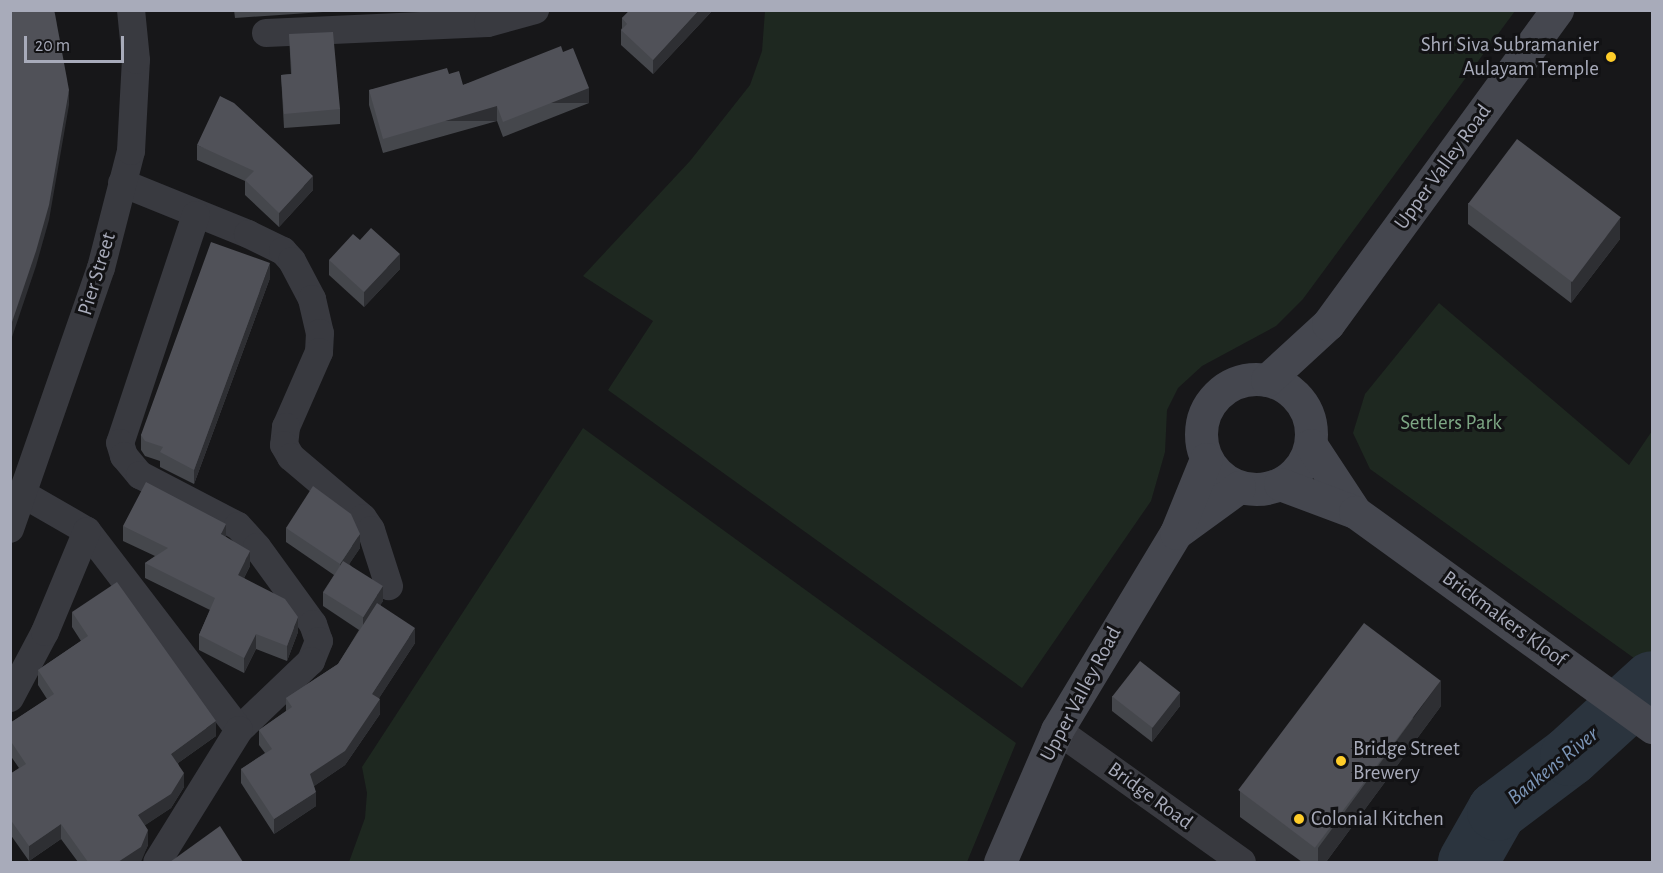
<!DOCTYPE html>
<style>
body{margin:0}
#map{position:relative;width:1663px;height:873px;overflow:hidden;background:#171719;font-family:"Alegreya Sans",sans-serif}
div>[style]{position:absolute}
[style*='--x']{left:calc(var(--x)*1px);top:calc(var(--y)*1px);width:calc(var(--w)*1px);rotate:calc(var(--a)*1deg)}
.green>*{inset:0;background:#1e2820}
.river>*{height:60px;margin:-30px;padding:0 30px;transform-origin:30px;border-radius:30px;background:#2b343e}
.street>*{height:28px;margin:-14px;padding:0 14px;transform-origin:14px;border-radius:14px;background:#393a40}
.secondary>*{height:33px;margin:-16.5px;padding:0 16.5px;transform-origin:16.5px;border-radius:16.5px;background:#45474f}
.secondary>.ring{margin:-16.5px;padding:0;box-sizing:content-box;background:none;border:33px solid #45474f;border-radius:50%}
.wall>*{inset:0;background:#45474c}
.shaded-wall>*{inset:0;background:#2e2f33;transform-origin:0 0}
.building>*{inset:0;background:#505158;transform-origin:0 0}
.dots>*{width:16px;height:16px;translate:-50% -50%;box-sizing:border-box;border:3px solid #121214;border-radius:50%}
span{translate:-50% -50%;white-space:nowrap;text-align:center;line-height:1.15;-webkit-text-stroke:6px #121214;paint-order:stroke}
.poi-label{font-size:21px;color:#a8abba}
.right{translate:-100% -50%;text-align:right}
.left{translate:0 -50%;text-align:left}
.street-label{font-size:21px;color:#a8abba}
.park-label{font-size:21px;color:#7da784}
.water-label{font-size:22px;color:#7c96b8;font-style:italic}
.frame{position:absolute;inset:0;border:12px solid #a8abba;pointer-events:none}
.scale{position:absolute;left:24px;top:36px;width:100px;height:27px;box-sizing:border-box;border:3px solid #a8abba;border-top:0;padding-left:8px;font-size:18px;line-height:21px;white-space:nowrap;color:#a8abba;-webkit-text-stroke:4px #121214;paint-order:stroke}
</style>
<div id="map">
<div class="green">
<div style="clip-path:polygon(765px 11px,765px 10px,1515px 11px,1303px 299px,1276px 326px,1202px 366px,1178px 388px,1167px 410px,1165px 452px,1151px 501px,1022px 688px,608px 390px,653px 321px,583px 276px,690px 161px,750px 85px,762px 51px)"></div>
<div style="clip-path:polygon(1439px 303px,1629px 465px,1652px 431px,1652px 671px,1370px 469px,1353px 433px,1365px 394px)"></div>
<div style="clip-path:polygon(583px 428px,1016px 743px,967px 862px,349px 862px,365px 818px,367px 793px,362px 767px)"></div>
</div>
<div class="river">
<div style="--x:1468;--y:862;--w:59;--a:-60.4"></div>
<div style="--x:1497;--y:811;--w:91;--a:-37"></div>
<div style="--x:1570;--y:756;--w:111;--a:-42.4"></div>
</div>
<div class="street">
<div style="--x:266;--y:33;--w:222;--a:-2.6"></div>
<div style="--x:488;--y:23;--w:49;--a:-15.5"></div>
<div style="--x:122;--y:183;--w:136;--a:22"></div>
<div style="--x:248;--y:234;--w:39;--a:26"></div>
<div style="--x:283;--y:251;--w:13;--a:48"></div>
<div style="--x:292;--y:261;--w:43;--a:62.2"></div>
<div style="--x:312;--y:299;--w:35;--a:77"></div>
<div style="--x:320;--y:333;--w:19;--a:93"></div>
<div style="--x:319;--y:352;--w:82;--a:113.7"></div>
<div style="--x:286;--y:427;--w:18;--a:96"></div>
<div style="--x:284;--y:445;--w:14;--a:60"></div>
<div style="--x:291;--y:457;--w:94;--a:40.3"></div>
<div style="--x:363;--y:518;--w:14;--a:56"></div>
<div style="--x:371;--y:530;--w:59;--a:72.2"></div>
<div style="--x:196;--y:215;--w:240;--a:108.4"></div>
<div style="--x:120;--y:443;--w:14;--a:73"></div>
<div style="--x:124;--y:456;--w:25;--a:50"></div>
<div style="--x:140;--y:475;--w:110;--a:27.5"></div>
<div style="--x:238;--y:526;--w:28;--a:48"></div>
<div style="--x:257;--y:547;--w:95;--a:54"></div>
<div style="--x:313;--y:624;--w:18;--a:71"></div>
<div style="--x:319;--y:641;--w:22;--a:112"></div>
<div style="--x:311;--y:661;--w:100;--a:136.2"></div>
<div style="--x:23;--y:494;--w:74;--a:30"></div>
<div style="--x:87;--y:531;--w:250;--a:52.6"></div>
<div style="--x:239;--y:730;--w:155;--a:121.8"></div>
<div style="--x:10;--y:529;--w:276;--a:-70.8"></div>
<div style="--x:101;--y:268;--w:121;--a:-75.6"></div>
<div style="--x:131;--y:151;--w:91;--a:-86.9"></div>
<div style="--x:136;--y:60;--w:50;--a:-95.7"></div>
<div style="--x:10;--y:698;--w:75;--a:-62.1"></div>
<div style="--x:45;--y:632;--w:109;--a:-67.4"></div>
<div style="--x:1057;--y:730;--w:227;--a:35.5"></div>
</div>
<div class="secondary">
<div class="ring" style="left:1201px;top:379px;width:77px;height:77px"></div>
<div style="--x:1267;--y:380;--w:83;--a:-42.6"></div>
<div style="--x:1328;--y:324;--w:389;--a:-53.9"></div>
<div style="--x:1311;--y:445;--w:80;--a:56.7"></div>
<div style="--x:1280;--y:484;--w:80;--a:20.5"></div>
<div style="--x:1355;--y:512;--w:367;--a:35.9"></div>
<div style="--x:1176;--y:533;--w:78;--a:-36.1"></div>
<div style="--x:1000;--y:862;--w:144;--a:-66.6"></div>
<div style="--x:1057;--y:730;--w:230;--a:-58.9"></div>
<div style="--x:1176;--y:533;--w:80;--a:-67.9"></div>
</div>
<div class="wall">
<div style="clip-path:polygon(234px 10px,352px 10px,235px 18px)"></div>
<div style="clip-path:polygon(630px 10px,713px 10px,653px 74px,621px 45px,621px 30px,622px 28px,622px 18px)"></div>
<div style="clip-path:polygon(289px 34px,340px 109px,340px 124px,284px 128px,281px 75px,291px 74px)"></div>
<div style="clip-path:polygon(563px 52px,589px 103px,503px 137px,497px 121px,383px 153px,369px 105px,369px 90px,449px 74px,463px 85px)"></div>
<div style="clip-path:polygon(197px 145px,313px 190px,279px 227px,245px 195px,245px 181px,197px 160px)"></div>
<div style="clip-path:polygon(1468px 203px,1620px 239px,1571px 303px,1468px 224px)"></div>
<div style="clip-path:polygon(329px 260px,400px 269px,364px 307px,329px 275px)"></div>
<div style="clip-path:polygon(270px 278px,194px 484px,160px 467px,160px 461px,145px 456px,141px 450px,141px 435px)"></div>
<div style="clip-path:polygon(123px 526px,226px 537px,250px 566px,244px 578px,298px 632px,287px 661px,256px 649px,244px 673px,199px 650px,199px 635px,210px 610px,145px 578px,145px 563px,155px 556px,123px 541px)"></div>
<div style="clip-path:polygon(286px 528px,360px 548px,349px 564px,383px 601px,380px 605px,415px 643px,379px 698px,380px 714px,345px 765px,314px 786px,316px 806px,274px 834px,241px 783px,241px 769px,265px 753px,259px 745px,259px 730px,286px 711px,286px 698px,338px 664px,359px 630px,323px 606px,323px 592px,334px 575px,286px 542px)"></div>
<div style="clip-path:polygon(72px 612px,216px 736px,178px 763px,184px 787px,171px 808px,145px 825px,148px 845px,140px 862px,78px 862px,61px 839px,29px 861px,10px 834px,10px 774px,19px 768px,10px 755px,10px 723px,47px 699px,38px 685px,38px 670px,81px 641px,72px 627px)"></div>
<div style="clip-path:polygon(1112px 696px,1180px 706px,1152px 742px,1112px 711px)"></div>
<div style="clip-path:polygon(1441px 706px,1326px 862px,1302px 862px,1240px 817px,1240px 791px)"></div>
</div>
<div class="shaded-wall">
<div style="clip-path:polygon(699px 10px,713px 10px,653px 74px,653px 60px)"></div>
<div style="left:589px;top:88px;width:15px;height:92px;rotate:90deg"></div>
<div style="clip-path:polygon(69px 90px,69px 105px,49px 220px,36px 266px,10px 343px,10px 328px)"></div>
<div style="left:497px;top:106px;width:15px;height:119px;rotate:90deg"></div>
<div style="clip-path:polygon(313px 176px,313px 190px,279px 227px,279px 213px)"></div>
<div style="clip-path:polygon(1620px 218px,1620px 239px,1571px 303px,1571px 282px)"></div>
<div style="clip-path:polygon(400px 254px,400px 269px,364px 307px,364px 292px)"></div>
<div style="clip-path:polygon(270px 263px,270px 278px,194px 484px,194px 470px)"></div>
<div style="clip-path:polygon(226px 524px,226px 539px,221px 534px)"></div>
<div style="clip-path:polygon(360px 534px,360px 548px,340px 578px,340px 564px)"></div>
<div style="clip-path:polygon(250px 551px,250px 566px,238px 590px,238px 575px)"></div>
<div style="clip-path:polygon(383px 586px,383px 601px,363px 632px,363px 617px)"></div>
<div style="clip-path:polygon(298px 617px,298px 632px,287px 661px,287px 646px)"></div>
<div style="clip-path:polygon(415px 628px,415px 643px,372px 709px,372px 694px)"></div>
<div style="clip-path:polygon(256px 634px,256px 649px,244px 673px,244px 658px)"></div>
<div style="clip-path:polygon(1441px 680px,1441px 706px,1326px 862px,1318px 862px,1318px 848px)"></div>
<div style="clip-path:polygon(1180px 692px,1180px 706px,1152px 742px,1152px 727px)"></div>
<div style="clip-path:polygon(380px 699px,380px 714px,345px 765px,310px 789px,310px 774px)"></div>
<div style="clip-path:polygon(216px 721px,216px 736px,171px 768px,171px 754px)"></div>
<div style="clip-path:polygon(184px 773px,184px 787px,171px 808px,138px 830px,138px 815px)"></div>
<div style="clip-path:polygon(316px 792px,316px 806px,274px 834px,274px 819px)"></div>
<div style="clip-path:polygon(61px 824px,61px 839px,29px 861px,29px 846px)"></div>
<div style="clip-path:polygon(148px 830px,148px 845px,141px 862px,118px 862px)"></div>
</div>
<div class="building">
<div style="clip-path:polygon(10px 10px,54px 10px,55px 14px,69px 90px,49px 205px,36px 251px,10px 328px)"></div>
<div style="clip-path:polygon(630px 10px,699px 10px,653px 60px,621px 30px,627px 24px,622px 18px)"></div>
<div style="clip-path:polygon(333px 32px,340px 109px,284px 114px,281px 75px,292px 74px,289px 34px)"></div>
<div style="clip-path:polygon(561px 46px,563px 52px,573px 48px,589px 88px,503px 122px,497px 106px,383px 139px,369px 90px,447px 68px,449px 74px,459px 71px,463px 85px)"></div>
<div style="clip-path:polygon(220px 96px,234px 103px,313px 176px,279px 213px,245px 180px,254px 171px,197px 145px)"></div>
<div style="left:1517px;top:139px;width:130px;height:81px;rotate:37deg"></div>
<div style="clip-path:polygon(371px 228px,400px 254px,364px 292px,329px 260px,353px 234px,360px 240px)"></div>
<div style="clip-path:polygon(211px 242px,270px 263px,194px 470px,160px 452px,163px 447px,145px 441px,141px 435px)"></div>
<div style="clip-path:polygon(146px 482px,226px 524px,221px 534px,250px 551px,238px 575px,285px 599px,298px 617px,287px 646px,256px 634px,244px 658px,199px 635px,215px 598px,145px 563px,168px 548px,123px 526px)"></div>
<div style="clip-path:polygon(313px 486px,351px 514px,360px 534px,340px 564px,286px 528px)"></div>
<div style="left:343px;top:561px;width:47px;height:37px;rotate:32deg"></div>
<div style="clip-path:polygon(117px 582px,216px 721px,171px 754px,184px 773px,171px 794px,138px 815px,148px 830px,141px 847px,118px 862px,88px 862px,61px 824px,29px 846px,10px 819px,10px 774px,26px 764px,10px 740px,10px 723px,54px 694px,38px 670px,88px 636px,72px 612px)"></div>
<div style="clip-path:polygon(377px 603px,415px 628px,372px 694px,380px 699px,345px 751px,310px 774px,316px 792px,274px 819px,241px 769px,272px 749px,259px 730px,292px 707px,286px 698px,338px 664px)"></div>
<div style="left:1364px;top:623px;width:96px;height:209px;rotate:37deg"></div>
<div style="left:1140px;top:661px;width:51px;height:45px;rotate:38deg"></div>
<div style="clip-path:polygon(220px 826px,243px 862px,170px 862px)"></div>
</div>
<div class="dots">
<div style="left:1611px;top:57px;background:#ffcd29"></div>
<div style="left:1341px;top:761px;background:#ffcd29"></div>
<div style="left:1299px;top:819px;background:#ffcd29"></div>
</div>
<div class="poi-label">
<span class="right" style="left:1599px;top:57px">Shri Siva Subramanier<br>Aulayam Temple</span>
<span class="left" style="left:1353px;top:761px">Bridge Street<br>Brewery</span>
<span class="left" style="left:1311px;top:819px">Colonial Kitchen</span>
</div>
<div class="street-label">
<span style="left:1443px;top:167px;rotate:-54deg">Upper Valley Road</span>
<span style="left:97px;top:274px;rotate:-73deg">Pier Street</span>
<span style="left:1504px;top:619px;rotate:36deg">Brickmakers Kloof</span>
<span style="left:1081px;top:694px;rotate:-62deg">Upper Valley Road</span>
<span style="left:1150px;top:796px;rotate:36deg">Bridge Road</span>
</div>
<div class="park-label">
<span style="left:1451px;top:423px">Settlers Park</span>
</div>
<div class="water-label">
<span style="left:1553px;top:766px;rotate:-39deg">Baakens River</span>
</div>
<div class="frame"></div>
<div class="scale">20 m</div>
</div>
